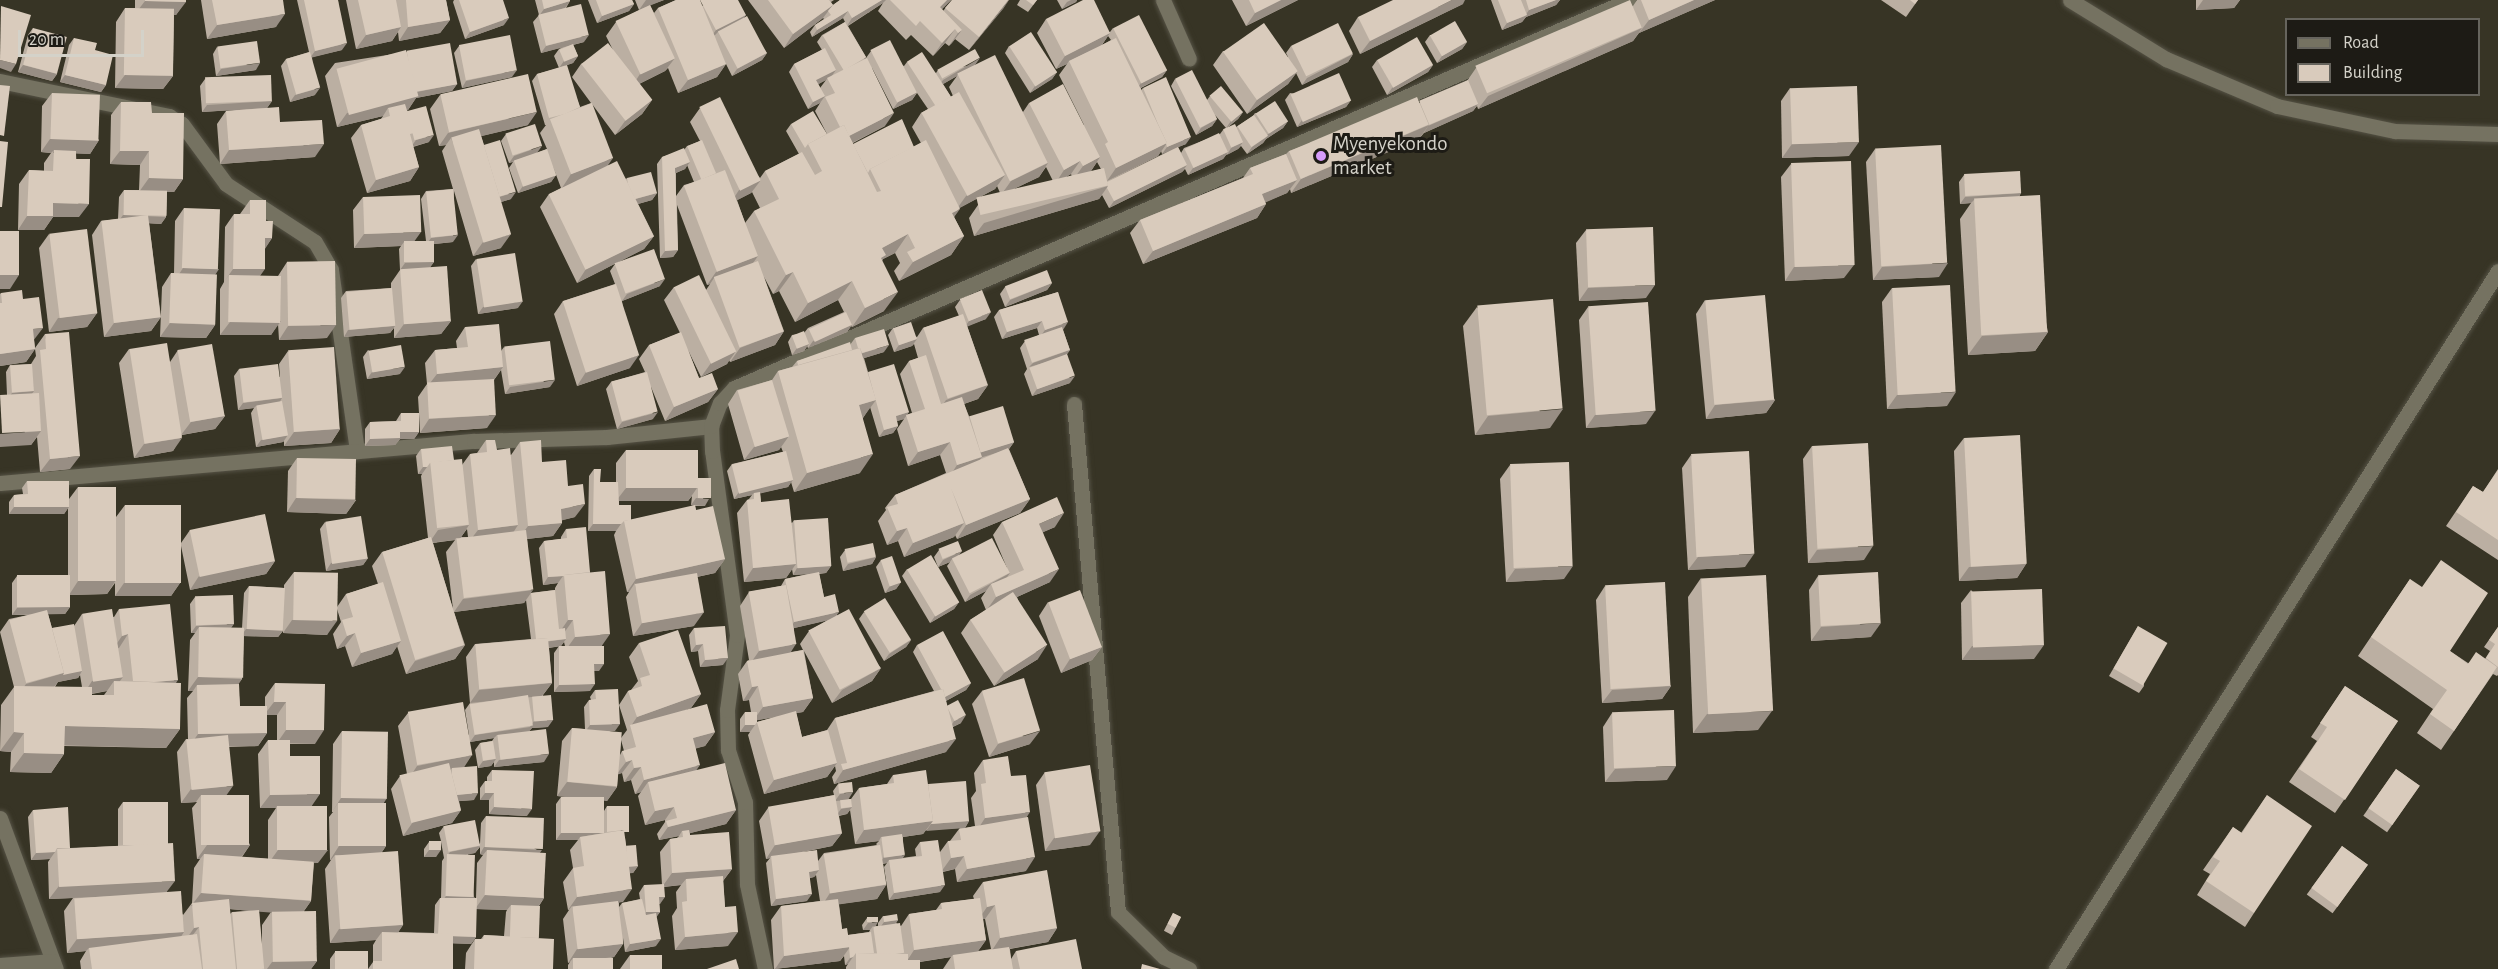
<!DOCTYPE html>
<style>
body{margin:0}
#map{position:relative;width:2498px;height:969px;overflow:hidden;background:#373425;font-family:"Alegreya Sans",sans-serif}
div>[style]{position:absolute}
[style*='--x']{left:calc(var(--x)*1px);top:calc(var(--y)*1px);width:calc(var(--w)*1px);rotate:calc(var(--a)*1deg)}
.roads{filter:drop-shadow(0 0 2px #555245) drop-shadow(0 0 2px #555245)}
.minor>*{height:15px;margin:-7.5px;padding:0 7.5px;transform-origin:7.5px;border-radius:7.5px;background:#757261}
.wall>*{inset:0;background:#bbafa2;transform-origin:0 0}
.shaded-wall>*{inset:0;background:#988e84}
.building>*{inset:0;background:#d9cbbc;transform-origin:0 0}
.dots>*{width:16px;height:16px;translate:-50% -50%;box-sizing:border-box;border:3px solid #1d1b15;border-radius:50%}
span{translate:-50% -50%;white-space:nowrap;text-align:center;line-height:1.15;-webkit-text-stroke:6px #1d1b15;paint-order:stroke}
.poi-label{font-size:21px;color:#d4d2c9}
.left{translate:0 -50%;text-align:left}
.legend{position:absolute;left:2285px;top:18px;width:195px;height:78px;box-sizing:border-box;background:#1d1b15;border:2px solid #66645d;margin:0;padding:8px 10px;list-style:none;font-size:18px;color:#d4d2c9}
.legend li{display:flex;align-items:center;gap:12px;height:30px}
.legend b{width:30px;border:2px solid #66645d}
.scale{position:absolute;left:18px;top:30px;width:126px;height:27px;box-sizing:border-box;border:3px solid #d4d2c9;border-top:0;padding-left:8px;font-size:18px;line-height:21px;white-space:nowrap;color:#d4d2c9;-webkit-text-stroke:4px #1d1b15;paint-order:stroke}
</style>
<div id="map">
<div class="roads">
<div class="minor">
<div style="--x:1163;--y:0;--w:64;--a:66.2"></div>
<div style="--x:2070;--y:0;--w:113;--a:31.6"></div>
<div style="--x:2166;--y:59;--w:121;--a:22.9"></div>
<div style="--x:2277;--y:106;--w:121;--a:12"></div>
<div style="--x:2395;--y:131;--w:103;--a:1.7"></div>
<div style="--x:0;--y:81;--w:173;--a:11.7"></div>
<div style="--x:169;--y:116;--w:15;--a:32"></div>
<div style="--x:182;--y:124;--w:74;--a:53.7"></div>
<div style="--x:226;--y:184;--w:106;--a:33.1"></div>
<div style="--x:315;--y:242;--w:32;--a:60"></div>
<div style="--x:331;--y:270;--w:183;--a:81.8"></div>
<div style="--x:1074;--y:404;--w:510;--a:85.05"></div>
<div style="--x:1118;--y:912;--w:64;--a:44.4"></div>
<div style="--x:1164;--y:957;--w:28;--a:26"></div>
<div style="--x:0;--y:483;--w:476;--a:-5.1"></div>
<div style="--x:474;--y:441;--w:133;--a:-1.7"></div>
<div style="--x:607;--y:437;--w:105;--a:-6"></div>
<div style="--x:0;--y:818;--w:161;--a:69.7"></div>
<div style="--x:0;--y:965;--w:53;--a:-4.3"></div>
<div style="--x:765;--y:969;--w:87;--a:-102"></div>
<div style="--x:747;--y:884;--w:82;--a:-91.4"></div>
<div style="--x:745;--y:802;--w:55;--a:-108.1"></div>
<div style="--x:728;--y:750;--w:40;--a:-91.4"></div>
<div style="--x:727;--y:710;--w:76;--a:-82.4"></div>
<div style="--x:737;--y:635;--w:186;--a:-97.7"></div>
<div style="--x:712;--y:451;--w:25;--a:-92"></div>
<div style="--x:711;--y:426;--w:25;--a:-69"></div>
<div style="--x:720;--y:403;--w:21;--a:-47"></div>
<div style="--x:734;--y:388;--w:975;--a:-23.44"></div>
<div style="--x:2056;--y:969;--w:826;--a:-57.66"></div>
</div>
</div>
<div class="wall">
<div style="clip-path:polygon(135px 0,186px 0,176px 15px,174px 15px,173px 76px,163px 89px,115px 88px,116px 22px,125px 8px,135px 8px)"></div>
<div style="clip-path:polygon(201px 0,283px 0,276px 27px,207px 39px)"></div>
<div style="clip-path:polygon(297px 0,338px 0,342px 50px,312px 57px,315px 95px,290px 102px,281px 66px,286px 59px,309px 52px)"></div>
<div style="clip-path:polygon(346px 0,446px 0,450px 20px,440px 33px,399px 41px,398px 32px,392px 41px,356px 49px)"></div>
<div style="clip-path:polygon(454px 0,503px 0,504px 25px,465px 39px,453px 2px)"></div>
<div style="clip-path:polygon(535px 0,570px 0,570px 1px,566px 8px,584px 42px,573px 45px,578px 56px,573px 63px,564px 66px,580px 107px,591px 103px,572px 77px,581px 64px,613px 50px,606px 36px,616px 22px,645px 7px,639px 10px,635px 0,664px 0,650px 5px,654px 13px,658px 8px,676px 0,746px 15px,743px 18px,767px 53px,762px 60px,732px 76px,726px 64px,717px 77px,678px 93px,668px 68px,665px 71px,639px 84px,652px 100px,642px 114px,615px 135px,592px 104px,608px 165px,626px 179px,627px 178px,657px 193px,652px 200px,638px 204px,654px 236px,644px 249px,577px 283px,540px 207px,549px 194px,561px 188px,552px 164px,556px 175px,551px 182px,518px 193px,509px 168px,513px 162px,509px 163px,501px 141px,506px 134px,537px 153px,547px 149px,540px 133px,546px 125px,545px 125px,532px 81px,537px 74px,559px 68px,554px 56px,559px 49px,563px 47px,541px 53px,533px 22px,539px 15px)"></div>
<div style="clip-path:polygon(588px 0,632px 0,634px 4px,629px 11px,597px 23px)"></div>
<div style="clip-path:polygon(evenodd,748px 0,834px 0,831px 2px,833px 5px,840px 0,951px 0,942px 9px,943px 11px,952px 0,1009px 0,969px 50px,955px 39px,949px 46px,945px 43px,933px 56px,911px 35px,906px 40px,878px 11px,883px 3px,848px 26px,866px 57px,864px 59px,866px 58px,871px 51px,904px 66px,907px 62px,936px 73px,938px 70px,975px 65px,1023px 112px,1029px 103px,1084px 125px,1059px 75px,1067px 64px,1056px 69px,1037px 33px,1046px 19px,1110px 32px,1113px 28px,1167px 70px,1162px 77px,1141px 88px,1141px 90px,1143px 88px,1186px 144px,1178px 147px,1181px 153px,1184px 148px,1220px 134px,1223px 130px,1226px 128px,1215px 115px,1217px 119px,1212px 126px,1196px 135px,1171px 86px,1175px 79px,1207px 100px,1210px 96px,1243px 112px,1238px 119px,1227px 128px,1236px 127px,1253px 116px,1255px 113px,1288px 121px,1283px 128px,1266px 139px,1263px 143px,1247px 154px,1241px 146px,1238px 149px,1226px 155px,1223px 159px,1188px 175px,1185px 169px,1182px 172px,1109px 208px,1102px 195px,1099px 199px,974px 236px,969px 218px,978px 205px,1054px 183px,1046px 167px,1039px 177px,1001px 195px,997px 186px,995px 189px,959px 208px,954px 217px,964px 236px,951px 255px,899px 281px,894px 271px,900px 263px,895px 253px,883px 259px,882px 261px,884px 311px,852px 327px,851px 326px,847px 332px,808px 348px,807px 346px,804px 351px,792px 355px,788px 342px,792px 335px,804px 333px,808px 328px,844px 312px,838px 300px,795px 322px,779px 291px,773px 294px,764px 277px,784px 331px,775px 345px,730px 362px,729px 360px,727px 364px,701px 377px,688px 350px,699px 378px,718px 389px,708px 402px,665px 421px,651px 387px,653px 419px,617px 429px,606px 389px,611px 382px,645px 372px,639px 359px,649px 345px,680px 333px,664px 300px,674px 287px,706px 290px,710px 284px,707px 285px,677px 205px,678px 250px,673px 257px,660px 258px,657px 164px,662px 157px,684px 150px,687px 146px,700px 141px,690px 122px,700px 108px,760px 178px,765px 171px,799px 154px,786px 131px,791px 124px,827px 134px,815px 111px,822px 100px,820px 103px,808px 109px,789px 72px,794px 64px,822px 50px,817px 42px,822px 35px,845px 22px,843px 18px,812px 37px,810px 32px,815px 25px,824px 19px,823px 18px,784px 48px,748px 0,1108px 36px,1111px 40px,1102px 45px,1108px 36px,748px 0,872px 68px,893px 109px,912px 100px,917px 93px,928px 109px,921px 113px,912px 127px,921px 143px,914px 147px,853px 144px,853px 143px,885px 126px,872px 68px,748px 0,957px 76px,949px 87px,953px 96px,951px 97px,943px 84px,957px 76px,748px 0,826px 80px,820px 88px,818px 84px,826px 80px,748px 0,1173px 149px,1107px 182px,1158px 156px,1161px 151px,1162px 154px,1173px 149px,748px 0,1097px 162px,1101px 169px,1086px 173px,1091px 171px,1097px 162px,748px 0,687px 165px,694px 182px,684px 185px,676px 196px,676px 173px,685px 169px,687px 165px,748px 0,1071px 174px,1072px 177px,1059px 181px,1071px 174px,748px 0,752px 192px,760px 208px,754px 211px,745px 223px,737px 200px,751px 193px,752px 192px)"></div>
<div style="clip-path:polygon(1020px 0,1037px 0,1028px 12px,1017px 5px)"></div>
<div style="clip-path:polygon(1057px 0,1077px 0,1076px 2px,1062px 9px)"></div>
<div style="clip-path:polygon(1232px 0,1298px 0,1246px 26px)"></div>
<div style="clip-path:polygon(1491px 0,1560px 0,1556px 5px,1526px 17px,1522px 22px,1502px 30px)"></div>
<div style="clip-path:polygon(1637px 0,1715px 0,1639px 33px,1633px 41px,1478px 109px,1477px 106px,1473px 111px,1424px 133px,1419px 139px,1291px 193px,1290px 189px,1287px 193px,1265px 202px,1266px 204px,1257px 218px,1143px 264px,1130px 233px,1140px 220px,1243px 178px,1250px 168px,1286px 154px,1289px 151px,1420px 103px,1467px 81px,1476px 68px,1633px 6px)"></div>
<div style="clip-path:polygon(1881px 0,1918px 0,1906px 17px)"></div>
<div style="clip-path:polygon(2196px 0,2240px 0,2234px 8px,2196px 10px)"></div>
<div style="clip-path:polygon(1463px 4px,1360px 54px,1349px 31px,1358px 17px)"></div>
<div style="clip-path:polygon(33px 28px,57px 74px,52px 81px,18px 72px,28px 35px)"></div>
<div style="clip-path:polygon(1430px 35px,1467px 42px,1462px 49px,1437px 63px,1425px 42px)"></div>
<div style="clip-path:polygon(74px 38px,106px 85px,101px 92px,60px 82px,69px 45px)"></div>
<div style="clip-path:polygon(459px 46px,512px 77px,462px 88px,454px 53px)"></div>
<div style="clip-path:polygon(1009px 46px,1057px 72px,1052px 79px,1030px 93px,1005px 53px)"></div>
<div style="clip-path:polygon(1291px 46px,1353px 54px,1348px 62px,1302px 85px,1296px 73px,1288px 84px,1247px 114px,1213px 65px,1223px 51px,1288px 57px,1286px 53px)"></div>
<div style="clip-path:polygon(217px 47px,256px 70px,216px 76px,213px 54px)"></div>
<div style="clip-path:polygon(407px 52px,457px 84px,452px 91px,416px 98px,408px 110px,407px 110px,429px 142px,413px 147px,419px 167px,410px 181px,367px 193px,351px 138px,361px 125px,381px 119px,383px 116px,337px 127px,325px 76px,335px 63px)"></div>
<div style="clip-path:polygon(1377px 60px,1433px 65px,1428px 72px,1387px 95px,1372px 67px)"></div>
<div style="clip-path:polygon(205px 79px,272px 101px,267px 108px,280px 122px,315px 157px,220px 164px,217px 124px,226px 111px,247px 109px,202px 112px,200px 86px)"></div>
<div style="clip-path:polygon(1790px 88px,1849px 156px,1782px 158px,1781px 101px)"></div>
<div style="clip-path:polygon(52px 93px,99px 140px,90px 154px,76px 153px,79px 217px,53px 217px,44px 230px,18px 230px,19px 184px,29px 170px,44px 171px,44px 163px,51px 153px,41px 152px,42px 106px)"></div>
<div style="clip-path:polygon(1290px 93px,1351px 100px,1346px 107px,1297px 127px,1285px 100px)"></div>
<div style="clip-path:polygon(440px 95px,528px 125px,481px 136px,484px 145px,511px 199px,501px 202px,501px 248px,473px 256px,454px 191px,453px 242px,434px 244px,434px 262px,430px 267px,451px 321px,441px 334px,394px 338px,394px 328px,390px 333px,344px 337px,341px 298px,346px 291px,391px 288px,391px 283px,400px 270px,399px 249px,401px 246px,354px 248px,353px 210px,363px 197px,414px 242px,426px 241px,421px 199px,426px 191px,453px 189px,442px 151px,446px 145px,439px 146px,430px 109px)"></div>
<div style="clip-path:polygon(121px 102px,152px 113px,183px 179px,174px 192px,167px 192px,166px 217px,161px 224px,149px 223px,161px 317px,151px 331px,104px 337px,92px 235px,101px 221px,118px 219px,119px 197px,124px 190px,139px 190px,140px 165px,110px 164px,111px 115px)"></div>
<div style="clip-path:polygon(1875px 149px,1939px 277px,1873px 280px,1866px 162px)"></div>
<div style="clip-path:polygon(1791px 164px,1844px 278px,1785px 281px,1781px 177px)"></div>
<div style="clip-path:polygon(1964px 175px,2021px 193px,2019px 197px,2048px 332px,2035px 351px,1968px 355px,1960px 219px,1971px 203px,1960px 204px,1959px 182px)"></div>
<div style="clip-path:polygon(250px 200px,266px 221px,272px 238px,265px 248px,260px 276px,278px 276px,287px 262px,327px 338px,279px 340px,278px 324px,271px 335px,220px 335px,220px 289px,224px 282px,225px 227px,234px 214px,240px 214px)"></div>
<div style="clip-path:polygon(184px 208px,215px 275px,215px 325px,206px 338px,160px 337px,162px 287px,171px 273px,174px 273px,175px 221px)"></div>
<div style="clip-path:polygon(1586px 230px,1646px 298px,1579px 301px,1576px 243px)"></div>
<div style="clip-path:polygon(49px 234px,97px 313px,87px 327px,49px 332px,39px 248px)"></div>
<div style="clip-path:polygon(476px 259px,518px 308px,478px 314px,471px 266px)"></div>
<div style="clip-path:polygon(615px 264px,660px 286px,622px 301px,630px 368px,577px 386px,554px 314px,563px 301px,615px 284px,610px 271px)"></div>
<div style="clip-path:polygon(1052px 283px,1047px 290px,1005px 307px,1000px 294px,1005px 287px)"></div>
<div style="clip-path:polygon(1892px 288px,1947px 406px,1887px 409px,1882px 302px)"></div>
<div style="clip-path:polygon(1058px 292px,1063px 330px,1070px 350px,1067px 354px,1070px 383px,1032px 396px,1024px 374px,1027px 369px,1020px 348px,1025px 341px,1039px 335px,1037px 328px,1002px 339px,994px 317px,999px 310px)"></div>
<div style="clip-path:polygon(1px 293px,23px 299px,34px 340px,35px 348px,45px 334px,70px 469px,40px 472px,37px 437px,31px 445px,7px 395px,6px 372px,10px 365px,31px 364px,36px 356px,35px 349px,26px 362px,0 366px,0 294px)"></div>
<div style="clip-path:polygon(evenodd,960px 300px,986px 319px,967px 326px,988px 385px,978px 399px,964px 404px,969px 416px,1014px 442px,1009px 449px,1030px 499px,1020px 513px,957px 539px,955px 535px,954px 537px,904px 557px,898px 541px,887px 545px,878px 521px,886px 510px,885px 508px,895px 495px,946px 473px,940px 455px,908px 466px,897px 429px,904px 419px,897px 421px,898px 426px,893px 433px,879px 437px,870px 407px,863px 418px,860px 473px,794px 492px,791px 482px,788px 487px,760px 493px,761px 502px,792px 523px,794px 520px,831px 566px,826px 573px,819px 574px,824px 597px,837px 615px,881px 668px,872px 681px,832px 703px,804px 651px,813px 698px,803px 712px,796px 713px,802px 737px,827px 730px,835px 718px,934px 691px,913px 652px,917px 645px,971px 683px,966px 690px,946px 701px,947px 706px,961px 723px,953px 727px,946px 752px,834px 784px,832px 777px,836px 771px,835px 766px,827px 777px,764px 794px,748px 735px,750px 732px,740px 732px,740px 719px,745px 712px,751px 712px,749px 700px,743px 701px,738px 674px,747px 661px,749px 660px,740px 606px,749px 592px,781px 586px,785px 579px,808px 574px,793px 575px,792px 569px,786px 578px,744px 582px,737px 513px,747px 500px,749px 499px,752px 495px,734px 499px,727px 471px,732px 464px,783px 452px,781px 447px,779px 450px,744px 460px,728px 404px,737px 390px,772px 380px,778px 371px,792px 367px,797px 361px,850px 345px,855px 338px,884px 352px,864px 358px,868px 372px,909px 412px,906px 415px,912px 413px,900px 374px,909px 361px,918px 358px,914px 344px,912px 346px,894px 352px,888px 335px,893px 328px,917px 337px,923px 328px,959px 316px,955px 307px,960px 300px,828px 620px,809px 631px,800px 644px,803px 650px,791px 652px,794px 628px,828px 620px,960px 300px,776px 717px,757px 722px,757px 720px,776px 717px)"></div>
<div style="clip-path:polygon(1705px 300px,1775px 400px,1766px 413px,1706px 419px,1696px 314px)"></div>
<div style="clip-path:polygon(1477px 307px,1550px 428px,1475px 435px,1463px 326px)"></div>
<div style="clip-path:polygon(1588px 307px,1646px 424px,1586px 428px,1579px 320px)"></div>
<div style="clip-path:polygon(465px 327px,501px 351px,504px 347px,550px 387px,505px 394px,501px 370px,494px 380px,487px 428px,420px 433px,419px 414px,419px 432px,414px 439px,400px 439px,395px 445px,365px 446px,365px 429px,370px 422px,396px 421px,401px 413px,419px 413px,418px 397px,427px 384px,425px 363px,435px 350px,457px 348px,456px 341px)"></div>
<div style="clip-path:polygon(129px 349px,170px 362px,178px 350px,225px 416px,215px 429px,182px 435px,173px 451px,134px 458px,119px 363px)"></div>
<div style="clip-path:polygon(368px 350px,400px 374px,367px 379px,363px 357px)"></div>
<div style="clip-path:polygon(288px 351px,340px 429px,331px 443px,284px 446px,284px 441px,283px 442px,256px 447px,251px 413px,254px 408px,238px 410px,234px 376px,239px 369px,280px 377px,279px 364px)"></div>
<div style="clip-path:polygon(1964px 438px,2026px 564px,2017px 578px,1959px 581px,1954px 451px)"></div>
<div style="clip-path:polygon(evenodd,486px 440px,497px 450px,511px 455px,520px 442px,568px 486px,575px 517px,562px 520px,562px 523px,553px 536px,527px 539px,531px 593px,555px 590px,555px 588px,558px 583px,543px 585px,539px 548px,544px 541px,561px 539px,561px 537px,566px 529px,590px 572px,602px 646px,599px 671px,594px 671px,590px 691px,554px 692px,554px 653px,559px 646px,565px 646px,564px 642px,561px 646px,549px 648px,552px 683px,543px 695px,548px 727px,532px 728px,529px 731px,544px 762px,494px 767px,494px 762px,491px 766px,478px 768px,475px 750px,480px 743px,492px 741px,494px 738px,470px 742px,464px 767px,474px 800px,459px 801px,461px 810px,452px 823px,403px 836px,391px 789px,400px 776px,407px 774px,398px 726px,408px 713px,469px 735px,465px 710px,470px 703px,466px 657px,475px 644px,531px 639px,526px 600px,524px 603px,454px 612px,465px 645px,455px 659px,406px 674px,397px 646px,392px 654px,352px 667px,345px 646px,337px 649px,333px 634px,341px 622px,337px 609px,327px 635px,283px 633px,283px 631px,278px 637px,244px 636px,242px 679px,238px 684px,240px 706px,265px 706px,265px 697px,275px 683px,315px 744px,290px 744px,290px 756px,312px 806px,318px 863px,314px 863px,311px 901px,304px 911px,317px 961px,311px 969px,81px 969px,80px 961px,86px 951px,67px 953px,64px 911px,73px 898px,49px 899px,48px 862px,50px 859px,31px 860px,28px 817px,33px 810px,70px 848px,118px 846px,118px 809px,123px 802px,167px 892px,183px 915px,192px 903px,194px 868px,200px 859px,197px 859px,192px 808px,197px 802px,181px 803px,177px 752px,186px 739px,188px 739px,187px 698px,193px 691px,188px 691px,190px 640px,195px 633px,191px 633px,190px 604px,195px 597px,231px 628px,242px 628px,244px 593px,249px 586px,284px 588px,284px 585px,294px 572px,337px 607px,346px 594px,378px 584px,372px 566px,382px 552px,428px 538px,421px 476px,422px 474px,418px 474px,416px 456px,421px 449px,454px 460px,462px 465px,470px 454px,477px 453px,486px 440px,467px 529px,468px 537px,461px 537px,467px 529px,486px 440px,455px 540px,446px 552px,453px 609px,433px 543px,455px 540px,486px 440px,267px 715px,277px 715px,277px 740px,268px 740px,258px 754px,260px 808px,276px 808px,268px 820px,268px 859px,242px 857px,250px 845px,226px 795px,229px 747px,258px 746px,267px 733px,267px 715px,486px 440px,230px 909px,250px 911px,232px 912px,230px 914px,230px 909px,486px 440px,259px 911px,271px 912px,262px 925px,262px 954px,259px 911px)"></div>
<div style="clip-path:polygon(1812px 446px,1864px 560px,1808px 563px,1803px 459px)"></div>
<div style="clip-path:polygon(evenodd,626px 450px,698px 478px,705px 506px,695px 506px,696px 510px,725px 559px,715px 573px,697px 577px,694px 626px,633px 636px,626px 597px,629px 592px,627px 592px,614px 535px,616px 531px,588px 531px,589px 476px,594px 469px,600px 482px,616px 482px,616px 463px,626px 450px,692px 496px,691px 505px,695px 506px,631px 520px,619px 505px,619px 501px,688px 501px,692px 496px)"></div>
<div style="clip-path:polygon(1691px 455px,1745px 567px,1688px 570px,1682px 468px)"></div>
<div style="clip-path:polygon(297px 458px,356px 500px,346px 514px,287px 512px,288px 471px)"></div>
<div style="clip-path:polygon(1510px 465px,1564px 579px,1506px 582px,1500px 479px)"></div>
<div style="clip-path:polygon(2498px 469px,2498px 560px,2446px 526px,2473px 486px,2483px 492px)"></div>
<div style="clip-path:polygon(evenodd,27px 481px,69px 499px,78px 487px,116px 517px,125px 505px,181px 543px,190px 530px,275px 561px,266px 574px,190px 590px,181px 546px,180px 583px,171px 596px,115px 596px,115px 583px,107px 594px,70px 595px,70px 607px,65px 614px,48px 614px,52px 628px,74px 626px,82px 614px,114px 617px,119px 609px,176px 683px,180px 729px,166px 748px,64px 746px,64px 754px,51px 773px,10px 772px,11px 752px,0 751px,1px 705px,14px 687px,0 632px,9px 619px,28px 615px,12px 615px,12px 583px,17px 576px,68px 575px,68px 508px,64px 514px,9px 514px,9px 502px,14px 495px,23px 494px,22px 488px,27px 481px,80px 675px,82px 687px,55px 687px,58px 682px,78px 678px,80px 675px,27px 481px,107px 691px,104px 695px,92px 695px,92px 694px,107px 691px)"></div>
<div style="clip-path:polygon(325px 522px,368px 558px,363px 565px,326px 571px,320px 529px)"></div>
<div style="clip-path:polygon(1002px 522px,1055px 527px,1043px 532px,1050px 582px,1017px 597px,1038px 659px,994px 686px,961px 633px,970px 620px,986px 610px,981px 598px,986px 591px,965px 602px,947px 566px,950px 562px,938px 567px,934px 557px,939px 550px,1007px 568px,993px 535px)"></div>
<div style="clip-path:polygon(845px 550px,876px 557px,872px 564px,843px 571px,840px 557px)"></div>
<div style="clip-path:polygon(881px 560px,901px 582px,896px 589px,885px 593px,876px 567px)"></div>
<div style="clip-path:polygon(907px 569px,959px 602px,954px 609px,930px 623px,902px 576px)"></div>
<div style="clip-path:polygon(1818px 576px,1871px 637px,1811px 641px,1809px 590px)"></div>
<div style="clip-path:polygon(1701px 578px,1758px 730px,1693px 733px,1688px 597px)"></div>
<div style="clip-path:polygon(2410px 579px,2450px 651px,2468px 663px,2485px 659px,2490px 651px,2484px 647px,2498px 627px,2498px 675px,2497px 676px,2493px 674px,2441px 750px,2417px 733px,2433px 709px,2358px 656px)"></div>
<div style="clip-path:polygon(1605px 586px,1671px 686px,1662px 699px,1602px 703px,1596px 600px)"></div>
<div style="clip-path:polygon(1971px 590px,2034px 659px,1962px 660px,1961px 603px)"></div>
<div style="clip-path:polygon(1048px 602px,1102px 647px,1092px 660px,1061px 673px,1039px 616px)"></div>
<div style="clip-path:polygon(864px 612px,911px 640px,906px 647px,884px 661px,859px 619px)"></div>
<div style="clip-path:polygon(2138px 626px,2144px 686px,2139px 693px,2109px 676px)"></div>
<div style="clip-path:polygon(694px 628px,723px 665px,700px 667px,698px 651px,691px 652px,689px 635px)"></div>
<div style="clip-path:polygon(evenodd,639px 643px,701px 694px,691px 708px,680px 712px,715px 732px,705px 746px,696px 748px,696px 770px,736px 810px,726px 824px,690px 833px,690px 835px,732px 869px,723px 881px,728px 946px,675px 950px,672px 916px,677px 908px,676px 892px,681px 885px,664px 887px,660px 904px,659px 904px,660px 912px,656px 917px,656px 946px,625px 952px,623px 938px,623px 944px,614px 957px,611px 958px,613px 969px,568px 969px,568px 965px,570px 962px,568px 963px,563px 919px,569px 910px,568px 910px,563px 882px,573px 868px,570px 850px,578px 840px,556px 840px,556px 804px,561px 797px,568px 797px,557px 796px,562px 741px,572px 728px,585px 729px,584px 707px,589px 700px,591px 700px,590px 697px,595px 690px,615px 731px,609px 731px,621px 738px,627px 730px,619px 705px,628px 691px,631px 690px,638px 681px,629px 657px,639px 643px,621px 740px,624px 751px,622px 751px,620px 755px,621px 740px,639px 643px,622px 773px,624px 782px,631px 780px,635px 794px,641px 792px,638px 796px,645px 825px,665px 820px,665px 822px,657px 834px,659px 840px,679px 836px,677px 838px,670px 839px,660px 852px,662px 885px,644px 885px,639px 893px,640px 899px,622px 903px,619px 907px,619px 903px,630px 873px,633px 873px,638px 866px,626px 846px,625px 838px,607px 806px,604px 811px,604px 800px,607px 801px,617px 787px,618px 774px,622px 773px)"></div>
<div style="clip-path:polygon(2345px 686px,2398px 721px,2335px 813px,2289px 782px,2317px 741px,2311px 737px)"></div>
<div style="clip-path:polygon(982px 691px,1030px 744px,989px 757px,972px 704px)"></div>
<div style="clip-path:polygon(1612px 713px,1667px 780px,1605px 782px,1603px 727px)"></div>
<div style="clip-path:polygon(evenodd,342px 731px,384px 803px,386px 846px,382px 852px,403px 925px,398px 932px,434px 933px,435px 905px,440px 898px,441px 898px,442px 861px,444px 858px,441px 842px,436px 857px,424px 857px,424px 849px,429px 842px,441px 841px,439px 833px,444px 826px,480px 844px,481px 823px,486px 816px,540px 852px,544px 898px,539px 906px,538px 938px,553px 969px,465px 969px,466px 953px,475px 939px,481px 939px,484px 935px,504px 936px,506px 912px,507px 910px,476px 909px,476px 937px,471px 944px,453px 943px,453px 969px,330px 969px,330px 959px,335px 952px,368px 969px,373px 962px,373px 945px,376px 940px,330px 943px,325px 869px,331px 860px,330px 860px,329px 817px,333px 812px,332px 812px,333px 744px,342px 731px,480px 847px,480px 854px,483px 855px,477px 863px,476px 898px,474px 898px,468px 854px,475px 853px,480px 847px)"></div>
<div style="clip-path:polygon(evenodd,983px 760px,1011px 776px,1027px 817px,1026px 871px,957px 882px,955px 869px,943px 872px,940px 892px,889px 900px,884px 867px,887px 863px,883px 864px,886px 885px,877px 899px,839px 904px,842px 929px,848px 935px,869px 932px,870px 930px,863px 930px,862px 925px,867px 918px,876px 926px,878px 926px,878px 923px,883px 916px,898px 920px,896px 923px,901px 926px,909px 914px,936px 910px,941px 903px,974px 899px,973px 896px,983px 882px,1057px 928px,1048px 942px,1010px 949px,1011px 959px,1016px 951px,1082px 969px,943px 969px,951px 957px,920px 962px,920px 969px,846px 969px,846px 967px,848px 964px,845px 965px,844px 956px,840px 961px,774px 969px,771px 920px,781px 906px,820px 901px,816px 875px,814px 877px,810px 878px,807px 901px,771px 906px,766px 863px,770px 858px,766px 859px,759px 821px,768px 808px,834px 795px,833px 791px,838px 784px,848px 799px,851px 799px,859px 788px,887px 784px,893px 775px,928px 785px,969px 821px,965px 828px,975px 826px,971px 798px,976px 791px,974px 773px,983px 760px,850px 810px,855px 844px,879px 841px,876px 844px,877px 845px,824px 853px,818px 861px,803px 852px,832px 846px,842px 833px,839px 816px,847px 814px,850px 810px,983px 760px,960px 828px,959px 829px,950px 841px,948px 841px,940px 852px,920px 842px,915px 849px,916px 856px,902px 858px,903px 837px,923px 834px,926px 830px,960px 828px,983px 760px,983px 919px,985px 919px,991px 949px,978px 951px,986px 940px,983px 919px)"></div>
<div style="left:2396px;top:769px;width:29px;height:57px;rotate:35deg"></div>
<div style="clip-path:polygon(492px 770px,527px 816px,489px 814px,489px 800px,480px 800px,480px 788px,485px 781px,487px 781px,487px 777px)"></div>
<div style="clip-path:polygon(1045px 772px,1090px 845px,1045px 851px,1036px 785px)"></div>
<div style="clip-path:polygon(2267px 795px,2254px 913px,2245px 927px,2197px 895px,2210px 874px,2203px 870px,2233px 827px,2241px 833px)"></div>
<div style="left:2342px;top:846px;width:32px;height:60px;rotate:36deg"></div>
<div style="left:1173px;top:913px;width:9px;height:20px;rotate:27deg"></div>
<div style="clip-path:polygon(630px 955px,662px 969px,620px 969px)"></div>
</div>
<div class="shaded-wall">
<div style="clip-path:polygon(646px 0,664px 0,639px 10px)"></div>
<div style="clip-path:polygon(882px 0,886px 0,883px 3px,847px 26px,852px 18px)"></div>
<div style="clip-path:polygon(947px 0,951px 0,930px 21px,940px 7px)"></div>
<div style="clip-path:polygon(1009px 0,1003px 9px,969px 50px,979px 37px)"></div>
<div style="clip-path:polygon(1071px 0,1077px 0,1076px 2px,1062px 9px,1067px 2px)"></div>
<div style="clip-path:polygon(1281px 0,1298px 0,1246px 26px,1255px 13px)"></div>
<div style="clip-path:polygon(1452px 0,1465px 0,1463px 4px,1360px 54px,1370px 41px)"></div>
<div style="clip-path:polygon(1556px 0,1560px 0,1556px 5px,1526px 17px,1522px 22px,1502px 30px,1507px 23px,1525px 16px,1529px 10px)"></div>
<div style="clip-path:polygon(1694px 0,1715px 0,1639px 33px,1649px 20px)"></div>
<div style="clip-path:polygon(2203px 0,2240px 0,2234px 8px,2196px 10px)"></div>
<div style="clip-path:polygon(145px 1px,186px 2px,176px 15px,135px 14px)"></div>
<div style="clip-path:polygon(570px 1px,565px 8px,539px 16px,544px 9px)"></div>
<div style="clip-path:polygon(634px 4px,629px 11px,597px 23px,602px 16px)"></div>
<div style="clip-path:polygon(833px 5px,823px 18px,784px 48px,793px 34px)"></div>
<div style="clip-path:polygon(848px 11px,843px 18px,812px 37px,817px 30px)"></div>
<div style="clip-path:polygon(285px 14px,276px 27px,207px 39px,217px 25px)"></div>
<div style="clip-path:polygon(746px 15px,741px 22px,718px 32px,715px 35px,711px 37px,716px 30px)"></div>
<div style="clip-path:polygon(509px 18px,504px 25px,465px 39px,470px 32px)"></div>
<div style="clip-path:polygon(450px 20px,440px 33px,399px 41px,408px 27px)"></div>
<div style="clip-path:polygon(401px 27px,392px 41px,356px 49px,366px 35px)"></div>
<div style="clip-path:polygon(1642px 28px,1633px 41px,1478px 109px,1488px 96px)"></div>
<div style="clip-path:polygon(955px 29px,945px 43px,933px 56px,942px 43px)"></div>
<div style="clip-path:polygon(962px 30px,952px 43px,949px 46px,958px 33px)"></div>
<div style="clip-path:polygon(1110px 33px,1101px 46px,1069px 61px,1067px 64px,1056px 69px,1065px 56px)"></div>
<div style="clip-path:polygon(589px 35px,584px 42px,541px 53px,546px 46px)"></div>
<div style="clip-path:polygon(1467px 42px,1462px 49px,1437px 63px,1442px 56px)"></div>
<div style="clip-path:polygon(347px 43px,342px 50px,310px 58px,315px 51px)"></div>
<div style="clip-path:polygon(767px 53px,762px 60px,732px 76px,737px 69px)"></div>
<div style="clip-path:polygon(1353px 54px,1348px 62px,1302px 85px,1307px 78px)"></div>
<div style="clip-path:polygon(578px 56px,573px 63px,559px 68px,564px 61px)"></div>
<div style="clip-path:polygon(675px 58px,665px 71px,631px 88px,640px 74px)"></div>
<div style="clip-path:polygon(980px 58px,975px 65px,958px 74px,957px 76px,938px 87px,943px 80px)"></div>
<div style="clip-path:polygon(0 60px,16px 64px,11px 72px,0 68px)"></div>
<div style="clip-path:polygon(260px 63px,256px 70px,216px 76px,221px 69px)"></div>
<div style="clip-path:polygon(726px 64px,717px 77px,678px 93px,688px 80px)"></div>
<div style="clip-path:polygon(23px 65px,57px 74px,52px 81px,18px 72px)"></div>
<div style="clip-path:polygon(1433px 65px,1428px 72px,1387px 95px,1392px 88px)"></div>
<div style="clip-path:polygon(517px 70px,512px 77px,462px 88px,466px 81px)"></div>
<div style="clip-path:polygon(836px 70px,831px 77px,812px 88px,816px 80px)"></div>
<div style="clip-path:polygon(1167px 70px,1162px 77px,1136px 90px,1141px 83px)"></div>
<div style="clip-path:polygon(1298px 71px,1288px 84px,1247px 114px,1257px 100px)"></div>
<div style="clip-path:polygon(1057px 72px,1052px 79px,1030px 93px,1035px 86px)"></div>
<div style="clip-path:polygon(65px 75px,106px 85px,101px 92px,60px 82px)"></div>
<div style="clip-path:polygon(125px 75px,173px 76px,163px 89px,115px 88px)"></div>
<div style="clip-path:polygon(457px 84px,452px 91px,416px 98px,408px 110px,390px 114px,388px 108px,383px 116px,337px 127px,347px 113px,412px 93px)"></div>
<div style="clip-path:polygon(320px 88px,315px 95px,290px 102px,295px 95px)"></div>
<div style="clip-path:polygon(917px 92px,912px 100px,893px 109px,898px 102px)"></div>
<div style="clip-path:polygon(825px 96px,820px 103px,808px 109px,813px 102px)"></div>
<div style="clip-path:polygon(652px 100px,642px 114px,615px 135px,625px 121px)"></div>
<div style="clip-path:polygon(1351px 100px,1346px 107px,1297px 127px,1302px 120px)"></div>
<div style="clip-path:polygon(272px 101px,267px 108px,202px 112px,207px 105px)"></div>
<div style="clip-path:polygon(1478px 104px,1473px 111px,1424px 133px,1428px 126px)"></div>
<div style="clip-path:polygon(537px 112px,528px 125px,453px 143px,451px 138px,446px 145px,439px 146px,448px 133px)"></div>
<div style="clip-path:polygon(1243px 112px,1238px 119px,1226px 128px,1231px 121px)"></div>
<div style="clip-path:polygon(894px 113px,885px 126px,836px 151px,845px 138px)"></div>
<div style="clip-path:polygon(1217px 119px,1212px 126px,1196px 135px,1201px 128px)"></div>
<div style="clip-path:polygon(1288px 121px,1283px 128px,1266px 139px,1263px 143px,1247px 154px,1252px 147px,1265px 138px,1268px 134px)"></div>
<div style="clip-path:polygon(1429px 125px,1419px 139px,1291px 193px,1301px 179px)"></div>
<div style="clip-path:polygon(434px 135px,429px 142px,411px 147px,416px 140px)"></div>
<div style="clip-path:polygon(1191px 137px,1186px 144px,1162px 154px,1167px 147px)"></div>
<div style="clip-path:polygon(50px 139px,99px 140px,90px 154px,53px 153px,54px 150px,51px 153px,41px 152px)"></div>
<div style="clip-path:polygon(1243px 142px,1238px 149px,1227px 155px,1231px 148px)"></div>
<div style="clip-path:polygon(1859px 142px,1849px 156px,1782px 158px,1792px 144px)"></div>
<div style="clip-path:polygon(1167px 143px,1158px 156px,1107px 181px,1116px 168px)"></div>
<div style="clip-path:polygon(324px 144px,315px 157px,220px 164px,229px 150px)"></div>
<div style="clip-path:polygon(542px 146px,537px 153px,509px 163px,514px 156px)"></div>
<div style="clip-path:polygon(120px 151px,149px 151px,140px 165px,110px 164px)"></div>
<div style="clip-path:polygon(1228px 152px,1223px 159px,1188px 175px,1193px 168px)"></div>
<div style="clip-path:polygon(1100px 157px,1091px 171px,1073px 180px,1083px 166px)"></div>
<div style="clip-path:polygon(613px 158px,604px 171px,562px 188px,571px 174px)"></div>
<div style="clip-path:polygon(1080px 161px,1071px 174px,1055px 184px,1064px 170px)"></div>
<div style="clip-path:polygon(690px 162px,685px 169px,671px 175px,675px 168px)"></div>
<div style="clip-path:polygon(1048px 163px,1039px 177px,1001px 195px,1011px 181px)"></div>
<div style="clip-path:polygon(1187px 165px,1182px 172px,1109px 208px,1114px 201px)"></div>
<div style="clip-path:polygon(419px 167px,410px 181px,367px 193px,376px 180px)"></div>
<div style="clip-path:polygon(556px 175px,551px 182px,518px 193px,523px 186px)"></div>
<div style="clip-path:polygon(1005px 175px,995px 189px,956px 210px,966px 196px)"></div>
<div style="clip-path:polygon(149px 178px,183px 179px,174px 192px,139px 192px)"></div>
<div style="clip-path:polygon(761px 180px,751px 193px,730px 204px,739px 190px)"></div>
<div style="clip-path:polygon(1297px 180px,1287px 193px,1253px 208px,1262px 194px)"></div>
<div style="clip-path:polygon(1108px 186px,1099px 199px,974px 236px,984px 223px)"></div>
<div style="clip-path:polygon(516px 192px,511px 199px,491px 205px,496px 198px)"></div>
<div style="clip-path:polygon(657px 193px,652px 200px,627px 207px,632px 200px)"></div>
<div style="clip-path:polygon(2021px 193px,2016px 200px,1974px 200px,1971px 203px,1960px 204px,1965px 197px)"></div>
<div style="clip-path:polygon(53px 203px,89px 204px,79px 217px,53px 217px,44px 230px,18px 230px,27px 216px)"></div>
<div style="clip-path:polygon(1266px 204px,1257px 218px,1143px 264px,1153px 251px)"></div>
<div style="clip-path:polygon(960px 209px,946px 228px,952px 213px)"></div>
<div style="clip-path:polygon(123px 215px,166px 217px,161px 224px,118px 222px)"></div>
<div style="clip-path:polygon(421px 232px,411px 246px,404px 242px,401px 246px,354px 248px,364px 234px)"></div>
<div style="clip-path:polygon(511px 234px,501px 248px,473px 256px,483px 242px)"></div>
<div style="clip-path:polygon(908px 234px,895px 253px,883px 259px,872px 274px,882px 248px)"></div>
<div style="clip-path:polygon(458px 235px,453px 242px,426px 245px,431px 238px)"></div>
<div style="clip-path:polygon(654px 236px,644px 249px,577px 283px,586px 269px)"></div>
<div style="clip-path:polygon(964px 236px,951px 255px,899px 281px,913px 262px)"></div>
<div style="clip-path:polygon(265px 238px,272px 238px,263px 252px)"></div>
<div style="clip-path:polygon(678px 250px,673px 257px,660px 258px,665px 251px)"></div>
<div style="clip-path:polygon(758px 256px,748px 270px,714px 278px,710px 284px,707px 285px,716px 272px)"></div>
<div style="clip-path:polygon(434px 262px,429px 269px,400px 270px,405px 263px)"></div>
<div style="clip-path:polygon(1948px 263px,1939px 277px,1873px 280px,1882px 267px)"></div>
<div style="clip-path:polygon(1854px 265px,1844px 278px,1785px 281px,1794px 267px)"></div>
<div style="clip-path:polygon(183px 268px,219px 269px,210px 283px,174px 282px)"></div>
<div style="clip-path:polygon(233px 269px,265px 269px,255px 283px,229px 275px,224px 282px)"></div>
<div style="clip-path:polygon(793px 272px,779px 291px,773px 294px,786px 275px)"></div>
<div style="clip-path:polygon(0 275px,19px 275px,10px 289px,0 289px)"></div>
<div style="clip-path:polygon(665px 279px,660px 286px,622px 301px,627px 294px)"></div>
<div style="clip-path:polygon(852px 281px,838px 300px,795px 322px,808px 303px)"></div>
<div style="clip-path:polygon(1052px 283px,1047px 290px,1005px 307px,1010px 300px)"></div>
<div style="clip-path:polygon(1655px 285px,1646px 298px,1579px 301px,1588px 288px)"></div>
<div style="clip-path:polygon(898px 292px,884px 311px,852px 327px,865px 308px)"></div>
<div style="clip-path:polygon(523px 301px,518px 308px,478px 314px,483px 307px)"></div>
<div style="clip-path:polygon(991px 312px,986px 319px,964px 328px,969px 321px)"></div>
<div style="clip-path:polygon(97px 313px,87px 327px,49px 332px,58px 318px)"></div>
<div style="clip-path:polygon(161px 317px,151px 331px,104px 337px,114px 323px)"></div>
<div style="clip-path:polygon(281px 321px,271px 335px,220px 335px,230px 322px)"></div>
<div style="clip-path:polygon(451px 321px,441px 334px,394px 338px,404px 324px)"></div>
<div style="clip-path:polygon(1042px 321px,1037px 328px,1002px 339px,1007px 332px)"></div>
<div style="clip-path:polygon(1068px 322px,1063px 330px,1040px 337px,1045px 330px)"></div>
<div style="clip-path:polygon(170px 323px,215px 325px,206px 338px,160px 337px)"></div>
<div style="clip-path:polygon(336px 325px,327px 338px,279px 340px,288px 326px)"></div>
<div style="clip-path:polygon(852px 325px,847px 332px,808px 348px,813px 341px)"></div>
<div style="clip-path:polygon(395px 326px,390px 333px,344px 337px,348px 330px)"></div>
<div style="clip-path:polygon(43px 328px,33px 341px,33px 329px)"></div>
<div style="clip-path:polygon(784px 331px,775px 345px,730px 362px,740px 348px)"></div>
<div style="clip-path:polygon(2048px 332px,2035px 351px,1968px 355px,1982px 336px)"></div>
<div style="clip-path:polygon(917px 339px,912px 346px,894px 352px,899px 345px)"></div>
<div style="clip-path:polygon(809px 344px,804px 351px,792px 355px,797px 348px)"></div>
<div style="clip-path:polygon(889px 345px,884px 352px,855px 361px,860px 354px)"></div>
<div style="clip-path:polygon(35px 349px,26px 362px,0 366px,0 354px)"></div>
<div style="clip-path:polygon(1070px 350px,1065px 357px,1029px 367px,1033px 363px)"></div>
<div style="clip-path:polygon(736px 351px,727px 364px,701px 377px,711px 363px)"></div>
<div style="clip-path:polygon(639px 355px,630px 368px,577px 386px,586px 372px)"></div>
<div style="clip-path:polygon(405px 367px,400px 374px,367px 379px,372px 372px)"></div>
<div style="clip-path:polygon(503px 367px,493px 381px,427px 387px,437px 374px)"></div>
<div style="clip-path:polygon(1075px 376px,1070px 383px,1032px 396px,1037px 389px)"></div>
<div style="clip-path:polygon(555px 380px,550px 387px,505px 394px,510px 387px)"></div>
<div style="clip-path:polygon(988px 385px,978px 399px,937px 413px,946px 400px)"></div>
<div style="clip-path:polygon(718px 389px,708px 402px,665px 421px,674px 407px)"></div>
<div style="clip-path:polygon(34px 391px,29px 398px,7px 400px,12px 393px)"></div>
<div style="clip-path:polygon(1956px 392px,1947px 406px,1887px 409px,1897px 395px)"></div>
<div style="clip-path:polygon(282px 398px,278px 405px,256px 406px,254px 408px,238px 410px,243px 403px)"></div>
<div style="clip-path:polygon(876px 400px,862px 419px,859px 405px)"></div>
<div style="clip-path:polygon(1775px 400px,1766px 413px,1706px 419px,1715px 405px)"></div>
<div style="clip-path:polygon(1563px 409px,1550px 428px,1475px 435px,1488px 416px)"></div>
<div style="clip-path:polygon(1655px 411px,1646px 424px,1586px 428px,1595px 415px)"></div>
<div style="clip-path:polygon(658px 412px,653px 419px,617px 429px,622px 422px)"></div>
<div style="clip-path:polygon(909px 412px,904px 419px,891px 423px,896px 416px)"></div>
<div style="clip-path:polygon(496px 415px,487px 428px,420px 433px,429px 419px)"></div>
<div style="clip-path:polygon(225px 416px,215px 429px,181px 435px,191px 422px)"></div>
<div style="clip-path:polygon(898px 426px,893px 433px,879px 437px,884px 430px)"></div>
<div style="clip-path:polygon(340px 429px,331px 443px,284px 446px,294px 432px)"></div>
<div style="clip-path:polygon(41px 431px,31px 445px,0 447px,0 434px)"></div>
<div style="clip-path:polygon(400px 432px,419px 432px,414px 439px,400px 439px,395px 445px,365px 446px,370px 439px)"></div>
<div style="clip-path:polygon(288px 435px,283px 442px,256px 447px,261px 440px)"></div>
<div style="clip-path:polygon(789px 436px,779px 450px,744px 460px,754px 447px)"></div>
<div style="clip-path:polygon(182px 438px,173px 451px,134px 458px,144px 444px)"></div>
<div style="clip-path:polygon(950px 442px,940px 455px,908px 466px,918px 452px)"></div>
<div style="clip-path:polygon(1014px 442px,1009px 449px,970px 461px,975px 454px)"></div>
<div style="clip-path:polygon(873px 454px,860px 473px,794px 492px,807px 473px)"></div>
<div style="clip-path:polygon(80px 456px,70px 469px,40px 472px,50px 459px)"></div>
<div style="clip-path:polygon(982px 457px,972px 471px,948px 479px,957px 465px)"></div>
<div style="clip-path:polygon(423px 467px,427px 467px,422px 474px,418px 474px)"></div>
<div style="clip-path:polygon(793px 480px,788px 487px,754px 495px,754px 493px,752px 495px,734px 499px,739px 492px)"></div>
<div style="clip-path:polygon(626px 488px,697px 488px,688px 501px,616px 501px)"></div>
<div style="clip-path:polygon(296px 498px,356px 500px,346px 514px,287px 512px)"></div>
<div style="clip-path:polygon(696px 498px,709px 499px,705px 506px,691px 505px)"></div>
<div style="clip-path:polygon(1030px 499px,1020px 513px,957px 539px,966px 525px)"></div>
<div style="clip-path:polygon(585px 504px,575px 517px,552px 523px,561px 509px)"></div>
<div style="clip-path:polygon(14px 507px,69px 507px,64px 514px,9px 514px)"></div>
<div style="clip-path:polygon(1064px 513px,1055px 527px,1030px 538px,1039px 524px)"></div>
<div style="clip-path:polygon(562px 523px,553px 536px,518px 540px,528px 526px)"></div>
<div style="clip-path:polygon(964px 523px,954px 537px,904px 557px,913px 543px)"></div>
<div style="clip-path:polygon(593px 524px,621px 524px,616px 531px,588px 531px)"></div>
<div style="clip-path:polygon(469px 525px,460px 539px,456px 538px,455px 540px,429px 543px,438px 530px)"></div>
<div style="clip-path:polygon(518px 525px,509px 539px,468px 543px,478px 530px)"></div>
<div style="clip-path:polygon(907px 528px,898px 541px,887px 545px,897px 531px)"></div>
<div style="clip-path:polygon(1873px 546px,1864px 560px,1808px 563px,1817px 550px)"></div>
<div style="clip-path:polygon(962px 551px,957px 558px,952px 559px,950px 562px,938px 567px,943px 560px)"></div>
<div style="clip-path:polygon(1754px 554px,1745px 567px,1688px 570px,1698px 557px)"></div>
<div style="clip-path:polygon(876px 557px,872px 564px,843px 571px,848px 564px)"></div>
<div style="clip-path:polygon(368px 558px,363px 565px,326px 571px,331px 563px)"></div>
<div style="clip-path:polygon(725px 559px,715px 573px,636px 590px,635px 583px,629px 592px,627px 592px,636px 579px)"></div>
<div style="clip-path:polygon(275px 561px,266px 574px,190px 590px,199px 576px)"></div>
<div style="clip-path:polygon(796px 564px,786px 578px,744px 582px,753px 568px)"></div>
<div style="clip-path:polygon(2026px 564px,2017px 578px,1959px 581px,1969px 567px)"></div>
<div style="clip-path:polygon(831px 566px,826px 573px,793px 575px,797px 568px)"></div>
<div style="clip-path:polygon(1573px 566px,1564px 579px,1506px 582px,1515px 569px)"></div>
<div style="clip-path:polygon(1059px 569px,1050px 582px,986px 611px,996px 597px)"></div>
<div style="clip-path:polygon(1010px 573px,1005px 580px,991px 584px,986px 591px,965px 602px,970px 595px)"></div>
<div style="clip-path:polygon(563px 576px,558px 583px,543px 585px,548px 577px)"></div>
<div style="clip-path:polygon(116px 580px,107px 594px,69px 595px,78px 581px)"></div>
<div style="clip-path:polygon(901px 582px,896px 589px,885px 593px,890px 586px)"></div>
<div style="clip-path:polygon(124px 583px,180px 583px,171px 596px,115px 596px)"></div>
<div style="clip-path:polygon(533px 590px,524px 603px,454px 612px,463px 599px)"></div>
<div style="clip-path:polygon(959px 602px,954px 609px,930px 623px,935px 616px)"></div>
<div style="clip-path:polygon(70px 607px,65px 614px,12px 615px,17px 608px)"></div>
<div style="clip-path:polygon(704px 612px,694px 626px,633px 636px,642px 623px)"></div>
<div style="clip-path:polygon(839px 612px,834px 619px,790px 629px,794px 622px)"></div>
<div style="clip-path:polygon(292px 620px,337px 621px,327px 635px,283px 633px)"></div>
<div style="clip-path:polygon(568px 620px,573px 620px,564px 633px,559px 633px)"></div>
<div style="clip-path:polygon(1881px 623px,1871px 637px,1811px 641px,1821px 627px)"></div>
<div style="clip-path:polygon(234px 624px,229px 631px,199px 627px,195px 633px,191px 633px,196px 626px)"></div>
<div style="clip-path:polygon(246px 629px,283px 630px,278px 637px,241px 636px)"></div>
<div style="clip-path:polygon(355px 633px,345px 646px,337px 649px,347px 636px)"></div>
<div style="clip-path:polygon(128px 634px,119px 648px,113px 649px,122px 636px)"></div>
<div style="clip-path:polygon(610px 634px,601px 647px,565px 651px,575px 637px)"></div>
<div style="clip-path:polygon(566px 639px,561px 646px,532px 650px,537px 643px)"></div>
<div style="clip-path:polygon(911px 640px,906px 647px,884px 661px,889px 654px)"></div>
<div style="clip-path:polygon(401px 641px,392px 654px,352px 667px,361px 653px)"></div>
<div style="clip-path:polygon(703px 644px,698px 651px,691px 652px,696px 645px)"></div>
<div style="clip-path:polygon(796px 644px,787px 658px,750px 664px,759px 651px)"></div>
<div style="clip-path:polygon(465px 645px,455px 659px,406px 674px,415px 661px)"></div>
<div style="clip-path:polygon(1047px 645px,1038px 659px,994px 686px,1004px 673px)"></div>
<div style="clip-path:polygon(2044px 645px,2034px 659px,1962px 660px,1972px 646px)"></div>
<div style="clip-path:polygon(1102px 647px,1092px 660px,1061px 673px,1070px 659px)"></div>
<div style="clip-path:polygon(728px 658px,723px 665px,700px 667px,705px 660px)"></div>
<div style="clip-path:polygon(594px 664px,604px 664px,599px 671px,589px 671px)"></div>
<div style="clip-path:polygon(881px 668px,872px 681px,832px 703px,842px 690px)"></div>
<div style="clip-path:polygon(82px 671px,78px 678px,58px 682px,54px 687px,17px 697px,26px 684px,64px 673px)"></div>
<div style="clip-path:polygon(123px 677px,114px 689px,114px 681px,107px 691px,83px 695px,92px 681px)"></div>
<div style="clip-path:polygon(198px 677px,242px 679px,233px 692px,197px 685px,193px 691px,188px 691px)"></div>
<div style="clip-path:polygon(178px 680px,169px 693px,133px 684px)"></div>
<div style="clip-path:polygon(552px 683px,542px 696px,470px 703px,479px 690px)"></div>
<div style="clip-path:polygon(971px 683px,966px 690px,940px 704px,945px 697px)"></div>
<div style="clip-path:polygon(595px 684px,590px 691px,554px 692px,559px 685px)"></div>
<div style="clip-path:polygon(758px 686px,749px 700px,743px 701px,752px 687px)"></div>
<div style="clip-path:polygon(1671px 686px,1662px 699px,1602px 703px,1612px 690px)"></div>
<div style="clip-path:polygon(701px 694px,691px 708px,632px 729px,631px 726px,637px 717px)"></div>
<div style="clip-path:polygon(813px 698px,803px 712px,753px 721px,763px 707px)"></div>
<div style="clip-path:polygon(274px 702px,286px 702px,277px 715px,264px 715px)"></div>
<div style="clip-path:polygon(1772px 711px,1758px 730px,1693px 733px,1707px 714px)"></div>
<div style="clip-path:polygon(966px 715px,961px 723px,950px 728px,954px 721px)"></div>
<div style="clip-path:polygon(553px 720px,548px 727px,532px 728px,528px 733px,497px 735px,494px 738px,470px 742px,475px 735px,530px 727px,534px 721px)"></div>
<div style="clip-path:polygon(620px 724px,615px 731px,585px 732px,590px 725px)"></div>
<div style="clip-path:polygon(745px 725px,755px 725px,750px 732px,740px 732px)"></div>
<div style="clip-path:polygon(65px 726px,180px 729px,166px 748px,51px 745px)"></div>
<div style="clip-path:polygon(286px 730px,324px 730px,315px 744px,277px 743px)"></div>
<div style="clip-path:polygon(1040px 731px,1030px 744px,989px 757px,998px 744px)"></div>
<div style="clip-path:polygon(14px 732px,24px 733px,11px 752px,0 751px)"></div>
<div style="clip-path:polygon(715px 732px,705px 746px,684px 752px,693px 738px)"></div>
<div style="clip-path:polygon(267px 733px,258px 746px,189px 747px,198px 734px)"></div>
<div style="clip-path:polygon(956px 739px,946px 752px,834px 784px,843px 770px)"></div>
<div style="clip-path:polygon(24px 753px,64px 754px,51px 773px,10px 772px)"></div>
<div style="clip-path:polygon(549px 754px,544px 762px,494px 767px,499px 760px)"></div>
<div style="clip-path:polygon(472px 755px,463px 769px,452px 768px,449px 772px,408px 780px,417px 766px)"></div>
<div style="clip-path:polygon(496px 759px,491px 766px,478px 768px,483px 761px)"></div>
<div style="clip-path:polygon(632px 760px,622px 773px,616px 775px,626px 762px)"></div>
<div style="clip-path:polygon(837px 763px,827px 777px,764px 794px,774px 780px)"></div>
<div style="clip-path:polygon(700px 765px,691px 778px,648px 782px,641px 792px,635px 794px,644px 780px)"></div>
<div style="clip-path:polygon(1676px 766px,1667px 780px,1605px 782px,1615px 769px)"></div>
<div style="clip-path:polygon(641px 767px,631px 780px,624px 782px,634px 768px)"></div>
<div style="clip-path:polygon(567px 782px,617px 787px,607px 801px,557px 796px)"></div>
<div style="clip-path:polygon(233px 786px,223px 800px,201px 795px,196px 802px,181px 803px,191px 789px)"></div>
<div style="clip-path:polygon(853px 792px,848px 800px,835px 801px,840px 794px)"></div>
<div style="clip-path:polygon(478px 793px,474px 800px,448px 802px,453px 795px)"></div>
<div style="clip-path:polygon(485px 793px,494px 793px,489px 800px,480px 800px)"></div>
<div style="clip-path:polygon(320px 794px,311px 807px,277px 806px,276px 808px,260px 808px,270px 795px)"></div>
<div style="clip-path:polygon(341px 798px,387px 798px,378px 812px,338px 803px,332px 812px)"></div>
<div style="clip-path:polygon(494px 807px,532px 809px,527px 816px,489px 814px)"></div>
<div style="clip-path:polygon(674px 807px,665px 820px,645px 825px,655px 811px)"></div>
<div style="clip-path:polygon(852px 807px,847px 814px,836px 816px,841px 809px)"></div>
<div style="clip-path:polygon(461px 810px,452px 823px,403px 836px,413px 822px)"></div>
<div style="clip-path:polygon(736px 810px,726px 824px,683px 835px,682px 831px,679px 836px,659px 840px,668px 827px)"></div>
<div style="clip-path:polygon(1030px 812px,1021px 826px,976px 832px,985px 818px)"></div>
<div style="clip-path:polygon(933px 821px,923px 834px,882px 840px,881px 837px,879px 841px,855px 844px,864px 830px)"></div>
<div style="clip-path:polygon(969px 821px,965px 828px,926px 831px,931px 824px)"></div>
<div style="clip-path:polygon(1100px 831px,1090px 845px,1045px 851px,1054px 838px)"></div>
<div style="clip-path:polygon(561px 833px,604px 833px,580px 837px,578px 840px,556px 840px)"></div>
<div style="clip-path:polygon(842px 833px,832px 846px,771px 858px,771px 856px,770px 858px,766px 859px,775px 845px)"></div>
<div style="clip-path:polygon(207px 845px,250px 845px,240px 859px,204px 854px,200px 859px,197px 859px)"></div>
<div style="clip-path:polygon(339px 846px,386px 846px,377px 859px,335px 855px,331px 860px,330px 860px)"></div>
<div style="clip-path:polygon(480px 846px,475px 853px,447px 859px,447px 856px,450px 852px)"></div>
<div style="clip-path:polygon(484px 847px,542px 850px,537px 857px,487px 850px,483px 855px,480px 854px)"></div>
<div style="clip-path:polygon(278px 850px,328px 850px,318px 863px,268px 864px)"></div>
<div style="clip-path:polygon(429px 850px,441px 850px,436px 857px,424px 857px)"></div>
<div style="clip-path:polygon(55px 852px,50px 859px,31px 860px,36px 853px)"></div>
<div style="clip-path:polygon(905px 855px,900px 862px,889px 860px,887px 863px,879px 864px,884px 857px)"></div>
<div style="clip-path:polygon(964px 856px,955px 869px,941px 872px,951px 858px)"></div>
<div style="clip-path:polygon(1035px 857px,1026px 871px,957px 882px,967px 869px)"></div>
<div style="clip-path:polygon(638px 866px,633px 873px,622px 874px,627px 867px)"></div>
<div style="clip-path:polygon(732px 869px,722px 882px,686px 879px,681px 885px,662px 887px,672px 873px)"></div>
<div style="clip-path:polygon(819px 870px,814px 877px,804px 879px,809px 872px)"></div>
<div style="clip-path:polygon(175px 881px,165px 894px,49px 899px,59px 886px)"></div>
<div style="clip-path:polygon(886px 885px,877px 899px,821px 907px,830px 893px)"></div>
<div style="clip-path:polygon(945px 885px,940px 892px,889px 900px,894px 893px)"></div>
<div style="clip-path:polygon(632px 889px,623px 902px,573px 910px,572px 906px,569px 910px,568px 910px,577px 897px)"></div>
<div style="clip-path:polygon(201px 893px,311px 901px,301px 915px,191px 906px)"></div>
<div style="clip-path:polygon(812px 894px,807px 901px,771px 906px,776px 899px)"></div>
<div style="clip-path:polygon(485px 895px,544px 898px,535px 911px,511px 905px,507px 910px,475px 909px)"></div>
<div style="clip-path:polygon(446px 896px,475px 897px,470px 904px,441px 903px)"></div>
<div style="clip-path:polygon(659px 897px,665px 897px,660px 904px,654px 904px)"></div>
<div style="clip-path:polygon(995px 905px,985px 919px,978px 920px,987px 907px)"></div>
<div style="clip-path:polygon(646px 912px,660px 912px,655px 919px,641px 919px)"></div>
<div style="clip-path:polygon(898px 920px,893px 927px,879px 929px,884px 922px)"></div>
<div style="clip-path:polygon(878px 922px,874px 929px,873px 926px,870px 930px,863px 930px,868px 923px)"></div>
<div style="clip-path:polygon(403px 925px,394px 939px,382px 932px,376px 940px,330px 943px,339px 929px)"></div>
<div style="clip-path:polygon(199px 927px,189px 940px,185px 941px,194px 928px)"></div>
<div style="clip-path:polygon(1057px 928px,1048px 942px,991px 952px,1000px 938px)"></div>
<div style="clip-path:polygon(184px 932px,175px 946px,89px 948px,86px 951px,67px 953px,77px 939px)"></div>
<div style="clip-path:polygon(738px 932px,728px 946px,675px 950px,685px 937px)"></div>
<div style="clip-path:polygon(438px 936px,476px 937px,471px 944px,433px 943px)"></div>
<div style="clip-path:polygon(661px 939px,656px 946px,625px 952px,630px 944px)"></div>
<div style="clip-path:polygon(986px 940px,976px 954px,953px 955px,951px 957px,905px 964px,914px 950px)"></div>
<div style="clip-path:polygon(623px 944px,614px 957px,573px 962px,573px 958px,570px 962px,568px 963px,577px 949px)"></div>
<div style="clip-path:polygon(850px 947px,840px 961px,775px 969px,784px 956px)"></div>
<div style="clip-path:polygon(853px 957px,848px 964px,845px 965px,850px 958px)"></div>
<div style="clip-path:polygon(317px 961px,311px 969px,267px 969px,272px 962px)"></div>
</div>
<div class="building">
<div style="clip-path:polygon(145px 0,186px 0,186px 2px,145px 1px)"></div>
<div style="clip-path:polygon(212px 0,283px 0,285px 14px,217px 25px)"></div>
<div style="clip-path:polygon(304px 0,338px 0,347px 43px,315px 51px)"></div>
<div style="clip-path:polygon(358px 0,396px 0,401px 27px,366px 35px)"></div>
<div style="clip-path:polygon(406px 0,446px 0,450px 20px,408px 27px)"></div>
<div style="clip-path:polygon(459px 0,503px 0,509px 18px,470px 32px)"></div>
<div style="clip-path:polygon(542px 0,570px 0,570px 1px,544px 9px)"></div>
<div style="clip-path:polygon(596px 0,632px 0,634px 4px,602px 16px)"></div>
<div style="clip-path:polygon(676px 0,700px 0,726px 64px,688px 80px,658px 8px)"></div>
<div style="clip-path:polygon(700px 0,738px 0,746px 15px,716px 30px)"></div>
<div style="clip-path:polygon(768px 0,829px 0,833px 5px,793px 34px)"></div>
<div style="clip-path:polygon(840px 0,882px 0,852px 18px,848px 11px,817px 30px,815px 25px,831px 15px,828px 11px,833px 5px)"></div>
<div style="clip-path:polygon(890px 0,947px 0,940px 7px,962px 30px,958px 33px,955px 29px,942px 43px,920px 21px,916px 26px)"></div>
<div style="clip-path:polygon(952px 0,1008px 0,979px 37px,945px 8px)"></div>
<div style="clip-path:polygon(1026px 0,1037px 0,1033px 5px)"></div>
<div style="clip-path:polygon(1083px 0,1094px 0,1110px 33px,1065px 56px,1046px 19px)"></div>
<div style="clip-path:polygon(1249px 0,1281px 0,1255px 13px)"></div>
<div style="clip-path:polygon(1393px 0,1452px 0,1370px 41px,1358px 17px)"></div>
<div style="clip-path:polygon(1498px 0,1521px 0,1527px 15px,1507px 23px)"></div>
<div style="clip-path:polygon(1526px 0,1556px 0,1529px 10px)"></div>
<div style="left:1630px;top:0;width:30px;height:168px;rotate:67deg"></div>
<div style="clip-path:polygon(1641px 0,1694px 0,1649px 20px)"></div>
<div style="clip-path:polygon(1910px 0,1918px 0,1915px 4px)"></div>
<div style="left:581px;top:4px;width:32px;height:44px;rotate:76deg"></div>
<div style="left:650px;top:5px;width:59px;height:38px;rotate:65deg"></div>
<div style="clip-path:polygon(1px 6px,31px 15px,16px 64px,0 60px)"></div>
<div style="left:125px;top:8px;width:49px;height:67px;rotate:1deg"></div>
<div style="left:1139px;top:15px;width:62px;height:29px;rotate:63deg"></div>
<div style="left:747px;top:16px;width:42px;height:33px;rotate:62deg"></div>
<div style="left:1455px;top:21px;width:24px;height:29px;rotate:60deg"></div>
<div style="left:845px;top:22px;width:41px;height:26px;rotate:59deg"></div>
<div style="left:1264px;top:23px;width:59px;height:50px;rotate:55deg"></div>
<div style="left:1338px;top:23px;width:34px;height:52px;rotate:64deg"></div>
<div style="left:33px;top:28px;width:35px;height:38px;rotate:15deg"></div>
<div style="left:1031px;top:32px;width:48px;height:26px;rotate:57deg"></div>
<div style="left:510px;top:35px;width:36px;height:52px;rotate:79deg"></div>
<div style="left:1417px;top:37px;width:32px;height:46px;rotate:60deg"></div>
<div style="clip-path:polygon(74px 38px,97px 43px,95px 50px,113px 55px,106px 85px,65px 75px)"></div>
<div style="clip-path:polygon(1116px 38px,1167px 143px,1116px 168px,1105px 144px,1108px 142px,1069px 61px)"></div>
<div style="left:890px;top:40px;width:59px;height:22px;rotate:63deg"></div>
<div style="left:257px;top:41px;width:22px;height:40px;rotate:82deg"></div>
<div style="left:450px;top:43px;width:42px;height:44px;rotate:80deg"></div>
<div style="left:608px;top:43px;width:72px;height:34px;rotate:52deg"></div>
<div style="left:573px;top:44px;width:13px;height:15px;rotate:67deg"></div>
<div style="clip-path:polygon(825px 48px,836px 70px,816px 80px,825px 96px,813px 102px,794px 64px)"></div>
<div style="left:975px;top:49px;width:10px;height:43px;rotate:61deg"></div>
<div style="left:406px;top:50px;width:48px;height:72px;rotate:75deg"></div>
<div style="left:310px;top:52px;width:37px;height:25px;rotate:74deg"></div>
<div style="left:922px;top:52px;width:53px;height:18px;rotate:57deg"></div>
<div style="left:995px;top:55px;width:120px;height:42px;rotate:64deg"></div>
<div style="clip-path:polygon(867px 58px,894px 113px,849px 136px,844px 125px,840px 127px,825px 97px,835px 93px,827px 78px)"></div>
<div style="clip-path:polygon(567px 65px,580px 107px,565px 114px,549px 118px,537px 74px)"></div>
<div style="left:1192px;top:70px;width:55px;height:19px;rotate:63deg"></div>
<div style="left:1339px;top:73px;width:30px;height:53px;rotate:66deg"></div>
<div style="left:528px;top:74px;width:39px;height:90px;rotate:77deg"></div>
<div style="left:271px;top:75px;width:26px;height:66px;rotate:88deg"></div>
<div style="clip-path:polygon(1166px 77px,1191px 137px,1167px 147px,1166px 143px,1167px 143px,1158px 124px,1143px 88px)"></div>
<div style="left:1468px;top:80px;width:26px;height:53px;rotate:67deg"></div>
<div style="clip-path:polygon(1063px 84px,1100px 157px,1083px 166px,1080px 161px,1064px 170px,1029px 103px)"></div>
<div style="clip-path:polygon(0 85px,10px 86px,4px 136px,0 135px)"></div>
<div style="left:1221px;top:86px;width:34px;height:15px;rotate:50deg"></div>
<div style="left:1857px;top:86px;width:56px;height:67px;rotate:88deg"></div>
<div style="left:959px;top:92px;width:95px;height:43px;rotate:61deg"></div>
<div style="left:52px;top:93px;width:48px;height:46px;rotate:2deg"></div>
<div style="left:720px;top:97px;width:93px;height:23px;rotate:64deg"></div>
<div style="left:1417px;top:97px;width:30px;height:139px;rotate:67deg"></div>
<div style="left:1275px;top:101px;width:24px;height:23px;rotate:57deg"></div>
<div style="clip-path:polygon(121px 102px,151px 102px,152px 113px,184px 113px,183px 179px,149px 178px,149px 151px,120px 151px)"></div>
<div style="left:592px;top:103px;width:59px;height:45px;rotate:69deg"></div>
<div style="clip-path:polygon(405px 104px,414px 133px,410px 134px,419px 167px,376px 180px,361px 125px,390px 116px,388px 108px)"></div>
<div style="left:426px;top:106px;width:30px;height:20px;rotate:75deg"></div>
<div style="clip-path:polygon(279px 107px,280px 122px,322px 120px,324px 144px,229px 150px,226px 111px)"></div>
<div style="clip-path:polygon(813px 111px,827px 134px,808px 144px,805px 148px,791px 124px)"></div>
<div style="left:1254px;top:115px;width:25px;height:20px;rotate:56deg"></div>
<div style="clip-path:polygon(902px 119px,914px 147px,870px 169px,868px 173px,853px 144px)"></div>
<div style="left:535px;top:124px;width:23px;height:31px;rotate:72deg"></div>
<div style="left:1235px;top:124px;width:20px;height:13px;rotate:66deg"></div>
<div style="clip-path:polygon(844px 125px,877px 192px,881px 191px,870px 169px,926px 140px,960px 209px,952px 213px,964px 236px,913px 262px,907px 252px,915px 248px,908px 234px,882px 248px,886px 255px,881px 258px,898px 292px,865px 308px,852px 281px,808px 303px,793px 272px,786px 275px,754px 211px,779px 199px,765px 171px,802px 152px,815px 175px,822px 171px,808px 144px)"></div>
<div style="left:479px;top:129px;width:110px;height:29px;rotate:73deg"></div>
<div style="left:1219px;top:133px;width:21px;height:38px;rotate:65deg"></div>
<div style="left:500px;top:140px;width:54px;height:17px;rotate:73deg"></div>
<div style="left:702px;top:140px;width:36px;height:16px;rotate:67deg"></div>
<div style="clip-path:polygon(0 141px,8px 142px,2px 207px,0 207px)"></div>
<div style="left:1941px;top:145px;width:118px;height:66px;rotate:87deg"></div>
<div style="clip-path:polygon(1178px 147px,1187px 165px,1114px 201px,1107px 188px,1108px 186px,1107px 182px)"></div>
<div style="clip-path:polygon(684px 148px,690px 162px,675px 168px,678px 250px,665px 251px,662px 157px)"></div>
<div style="left:547px;top:149px;width:28px;height:35px;rotate:71deg"></div>
<div style="clip-path:polygon(54px 150px,76px 151px,76px 159px,90px 159px,89px 204px,53px 203px,53px 216px,27px 216px,29px 170px,53px 171px)"></div>
<div style="clip-path:polygon(1286px 154px,1297px 180px,1262px 194px,1266px 204px,1153px 251px,1140px 220px,1253px 174px,1250px 168px)"></div>
<div style="left:617px;top:161px;width:84px;height:76px;rotate:64deg"></div>
<div style="left:1851px;top:161px;width:104px;height:60px;rotate:88deg"></div>
<div style="left:1104px;top:168px;width:18px;height:131px;rotate:77deg"></div>
<div style="left:725px;top:170px;width:92px;height:44px;rotate:69deg"></div>
<div style="left:2020px;top:171px;width:22px;height:56px;rotate:87deg"></div>
<div style="clip-path:polygon(651px 172px,657px 193px,635px 199px,628px 184px,627px 178px)"></div>
<div style="left:453px;top:189px;width:46px;height:27px;rotate:84deg"></div>
<div style="left:124px;top:190px;width:43px;height:25px;rotate:1deg"></div>
<div style="left:420px;top:195px;width:37px;height:57px;rotate:88deg"></div>
<div style="left:2040px;top:195px;width:137px;height:66px;rotate:87deg"></div>
<div style="clip-path:polygon(250px 200px,266px 200px,266px 221px,273px 221px,272px 238px,265px 238px,265px 269px,233px 269px,234px 214px,250px 214px)"></div>
<div style="left:184px;top:208px;width:36px;height:60px;rotate:2deg"></div>
<div style="left:148px;top:215px;width:103px;height:47px;rotate:83deg"></div>
<div style="left:1653px;top:227px;width:58px;height:67px;rotate:88deg"></div>
<div style="left:87px;top:229px;width:85px;height:38px;rotate:83deg"></div>
<div style="left:0;top:231px;width:19px;height:44px"></div>
<div style="left:434px;top:241px;width:21px;height:30px;rotate:90deg"></div>
<div style="left:654px;top:249px;width:32px;height:42px;rotate:70deg"></div>
<div style="left:515px;top:253px;width:49px;height:39px;rotate:81deg"></div>
<div style="left:335px;top:261px;width:64px;height:48px;rotate:89deg"></div>
<div style="left:758px;top:261px;width:75px;height:47px;rotate:70deg"></div>
<div style="left:447px;top:266px;width:55px;height:47px;rotate:86deg"></div>
<div style="left:1047px;top:270px;width:14px;height:45px;rotate:69deg"></div>
<div style="left:171px;top:273px;width:46px;height:50px;rotate:2deg"></div>
<div style="left:229px;top:275px;width:52px;height:47px;rotate:1deg"></div>
<div style="left:699px;top:275px;width:85px;height:28px;rotate:64deg"></div>
<div style="left:616px;top:284px;width:75px;height:56px;rotate:72deg"></div>
<div style="left:1950px;top:285px;width:107px;height:58px;rotate:87deg"></div>
<div style="left:392px;top:288px;width:38px;height:46px;rotate:85deg"></div>
<div style="clip-path:polygon(22px 290px,23px 299px,39px 297px,43px 328px,33px 329px,35px 349px,0 354px,0 303px,2px 303px,1px 293px)"></div>
<div style="left:982px;top:290px;width:24px;height:24px;rotate:68deg"></div>
<div style="clip-path:polygon(1058px 292px,1068px 322px,1045px 330px,1042px 321px,1007px 332px,999px 310px)"></div>
<div style="left:1765px;top:295px;width:105px;height:60px;rotate:85deg"></div>
<div style="left:1553px;top:299px;width:110px;height:76px;rotate:85deg"></div>
<div style="left:1648px;top:302px;width:109px;height:60px;rotate:86deg"></div>
<div style="left:846px;top:312px;width:14px;height:41px;rotate:65deg"></div>
<div style="left:963px;top:314px;width:75px;height:42px;rotate:71deg"></div>
<div style="left:911px;top:322px;width:18px;height:19px;rotate:71deg"></div>
<div style="clip-path:polygon(499px 324px,503px 367px,437px 374px,435px 350px,468px 347px,465px 327px)"></div>
<div style="left:1062px;top:327px;width:24px;height:40px;rotate:71deg"></div>
<div style="clip-path:polygon(884px 329px,889px 345px,862px 353px,860px 348px,858px 348px,855px 338px)"></div>
<div style="left:804px;top:331px;width:14px;height:13px;rotate:69deg"></div>
<div style="clip-path:polygon(69px 332px,80px 456px,50px 459px,40px 350px,46px 349px,45px 334px)"></div>
<div style="clip-path:polygon(681px 332px,699px 378px,712px 373px,718px 389px,674px 407px,649px 345px)"></div>
<div style="left:550px;top:341px;width:39px;height:46px;rotate:83deg"></div>
<div style="clip-path:polygon(850px 342px,852px 350px,798px 365px,797px 361px)"></div>
<div style="left:167px;top:343px;width:96px;height:38px;rotate:81deg"></div>
<div style="left:212px;top:344px;width:73px;height:35px;rotate:80deg"></div>
<div style="left:401px;top:345px;width:22px;height:33px;rotate:80deg"></div>
<div style="left:334px;top:347px;width:82px;height:46px;rotate:86deg"></div>
<div style="clip-path:polygon(860px 348px,876px 400px,859px 405px,873px 454px,807px 473px,778px 371px)"></div>
<div style="left:1067px;top:354px;width:23px;height:40px;rotate:70deg"></div>
<div style="clip-path:polygon(926px 355px,941px 404px,962px 397px,982px 457px,957px 465px,950px 442px,918px 452px,906px 415px,925px 409px,909px 361px)"></div>
<div style="left:32px;top:364px;width:27px;height:22px;rotate:86deg"></div>
<div style="left:278px;top:364px;width:34px;height:39px;rotate:83deg"></div>
<div style="clip-path:polygon(894px 364px,909px 412px,896px 416px,898px 426px,884px 430px,868px 372px)"></div>
<div style="left:647px;top:372px;width:41px;height:37px;rotate:75deg"></div>
<div style="left:494px;top:379px;width:36px;height:67px;rotate:87deg"></div>
<div style="left:772px;top:380px;width:59px;height:36px;rotate:73deg"></div>
<div style="left:39px;top:393px;width:38px;height:39px;rotate:87deg"></div>
<div style="left:282px;top:401px;width:35px;height:26px;rotate:80deg"></div>
<div style="left:1003px;top:406px;width:38px;height:35px;rotate:73deg"></div>
<div style="clip-path:polygon(401px 413px,419px 413px,419px 432px,400px 432px,400px 438px,370px 439px,370px 422px,401px 421px)"></div>
<div style="left:2020px;top:435px;width:129px;height:56px;rotate:87deg"></div>
<div style="clip-path:polygon(486px 440px,495px 440px,497px 450px,510px 448px,518px 525px,478px 530px,470px 454px,487px 452px)"></div>
<div style="clip-path:polygon(541px 440px,542px 462px,566px 460px,568px 486px,583px 484px,585px 504px,561px 509px,562px 523px,528px 526px,520px 442px)"></div>
<div style="left:1868px;top:443px;width:103px;height:56px;rotate:87deg"></div>
<div style="clip-path:polygon(452px 446px,454px 460px,430px 463px,427px 467px,423px 467px,421px 449px)"></div>
<div style="clip-path:polygon(1008px 448px,1030px 499px,966px 525px,951px 488px,964px 523px,913px 543px,907px 528px,897px 531px,887px 507px,898px 504px,895px 495px)"></div>
<div style="left:626px;top:450px;width:72px;height:38px"></div>
<div style="left:786px;top:451px;width:30px;height:56px;rotate:76deg"></div>
<div style="left:1749px;top:451px;width:103px;height:58px;rotate:87deg"></div>
<div style="left:297px;top:458px;width:59px;height:40px;rotate:1deg"></div>
<div style="left:462px;top:459px;width:66px;height:32px;rotate:84deg"></div>
<div style="left:1569px;top:462px;width:104px;height:59px;rotate:88deg"></div>
<div style="clip-path:polygon(594px 469px,601px 469px,600px 482px,618px 482px,619px 505px,631px 505px,631px 520px,624px 521px,621px 524px,593px 524px)"></div>
<div style="clip-path:polygon(2498px 470px,2498px 540px,2456px 512px,2473px 486px,2483px 492px)"></div>
<div style="left:698px;top:478px;width:13px;height:20px"></div>
<div style="clip-path:polygon(27px 481px,69px 481px,69px 507px,14px 507px,14px 495px,28px 494px)"></div>
<div style="left:78px;top:487px;width:38px;height:94px"></div>
<div style="clip-path:polygon(760px 492px,761px 502px,789px 499px,796px 564px,753px 568px,747px 500px,754px 499px,754px 493px)"></div>
<div style="clip-path:polygon(1057px 497px,1064px 513px,1039px 524px,1059px 569px,996px 597px,991px 584px,1024px 570px,1002px 522px)"></div>
<div style="left:125px;top:505px;width:56px;height:78px"></div>
<div style="clip-path:polygon(695px 505px,696px 510px,713px 506px,725px 559px,636px 579px,624px 521px)"></div>
<div style="left:265px;top:514px;width:48px;height:77px;rotate:78deg"></div>
<div style="left:361px;top:516px;width:43px;height:36px;rotate:81deg"></div>
<div style="left:828px;top:518px;width:48px;height:34px;rotate:86deg"></div>
<div style="clip-path:polygon(586px 527px,590px 572px,564px 575px,564px 576px,548px 577px,544px 541px,567px 538px,566px 529px)"></div>
<div style="left:526px;top:530px;width:60px;height:70px;rotate:83deg"></div>
<div style="left:431px;top:537px;width:113px;height:51px;rotate:73deg"></div>
<div style="left:992px;top:538px;width:39px;height:45px;rotate:63deg"></div>
<div style="left:958px;top:541px;width:11px;height:21px;rotate:68deg"></div>
<div style="left:873px;top:543px;width:14px;height:29px;rotate:78deg"></div>
<div style="left:931px;top:555px;width:55px;height:28px;rotate:59deg"></div>
<div style="left:892px;top:556px;width:28px;height:12px;rotate:71deg"></div>
<div style="clip-path:polygon(2441px 560px,2488px 593px,2450px 651px,2468px 664px,2476px 652px,2497px 667px,2454px 731px,2430px 714px,2447px 690px,2371px 637px,2410px 579px,2422px 587px)"></div>
<div style="clip-path:polygon(605px 571px,610px 634px,575px 637px,573px 620px,568px 620px,564px 575px)"></div>
<div style="left:294px;top:572px;width:44px;height:48px;rotate:1deg"></div>
<div style="clip-path:polygon(819px 572px,824px 597px,835px 594px,839px 612px,794px 622px,785px 579px)"></div>
<div style="left:1878px;top:572px;width:51px;height:60px;rotate:87deg"></div>
<div style="left:697px;top:573px;width:40px;height:63px;rotate:80deg"></div>
<div style="left:70px;top:575px;width:32px;height:53px;rotate:90deg"></div>
<div style="left:1766px;top:575px;width:136px;height:65px;rotate:87deg"></div>
<div style="clip-path:polygon(383px 582px,401px 641px,361px 653px,355px 633px,347px 636px,342px 620px,353px 617px,346px 594px)"></div>
<div style="left:1665px;top:582px;width:104px;height:60px;rotate:87deg"></div>
<div style="left:786px;top:585px;width:60px;height:38px;rotate:80deg"></div>
<div style="left:249px;top:586px;width:36px;height:43px;rotate:3deg"></div>
<div style="left:2042px;top:589px;width:56px;height:71px;rotate:88deg"></div>
<div style="clip-path:polygon(555px 590px,559px 629px,565px 628px,566px 639px,548px 641px,548px 638px,536px 639px,531px 593px)"></div>
<div style="left:1080px;top:590px;width:61px;height:34px;rotate:69deg"></div>
<div style="left:1013px;top:592px;width:63px;height:51px;rotate:57deg"></div>
<div style="left:233px;top:595px;width:29px;height:38px;rotate:88deg"></div>
<div style="left:885px;top:598px;width:49px;height:25px;rotate:58deg"></div>
<div style="clip-path:polygon(170px 604px,178px 680px,154px 682px,133px 681px,128px 634px,122px 636px,119px 609px)"></div>
<div style="left:112px;top:609px;width:69px;height:30px;rotate:81deg"></div>
<div style="left:849px;top:609px;width:67px;height:46px;rotate:62deg"></div>
<div style="left:47px;top:610px;width:65px;height:39px;rotate:75deg"></div>
<div style="clip-path:polygon(74px 624px,82px 671px,63px 675px,64px 673px,52px 628px)"></div>
<div style="clip-path:polygon(725px 626px,728px 658px,705px 660px,703px 644px,696px 645px,694px 628px)"></div>
<div style="left:2138px;top:626px;width:34px;height:49px;rotate:30deg"></div>
<div style="left:199px;top:627px;width:45px;height:50px;rotate:1deg"></div>
<div style="clip-path:polygon(2498px 627px,2498px 667px,2486px 658px,2495px 644px,2489px 640px)"></div>
<div style="clip-path:polygon(678px 630px,701px 694px,637px 717px,628px 691px,642px 686px,640px 678px,650px 675px,639px 643px)"></div>
<div style="clip-path:polygon(943px 631px,971px 683px,945px 697px,943px 689px,941px 689px,917px 645px)"></div>
<div style="left:548px;top:638px;width:45px;height:73px;rotate:85deg"></div>
<div style="clip-path:polygon(559px 646px,604px 646px,604px 664px,594px 664px,595px 684px,559px 685px)"></div>
<div style="clip-path:polygon(803px 650px,813px 698px,763px 707px,758px 686px,752px 687px,747px 661px)"></div>
<div style="left:1024px;top:678px;width:55px;height:44px;rotate:73deg"></div>
<div style="clip-path:polygon(114px 681px,181px 683px,180px 729px,65px 726px,64px 754px,24px 753px,24px 733px,14px 732px,14px 686px,92px 687px,92px 695px,114px 695px)"></div>
<div style="clip-path:polygon(275px 683px,325px 684px,324px 730px,286px 730px,286px 702px,274px 702px)"></div>
<div style="clip-path:polygon(239px 684px,240px 706px,267px 706px,267px 733px,198px 734px,197px 685px)"></div>
<div style="clip-path:polygon(2345px 686px,2398px 721px,2345px 800px,2299px 769px,2327px 727px,2320px 723px)"></div>
<div style="clip-path:polygon(618px 689px,620px 724px,590px 725px,589px 700px,596px 699px,595px 690px)"></div>
<div style="clip-path:polygon(943px 689px,956px 739px,843px 770px,841px 764px,847px 763px,835px 718px)"></div>
<div style="left:528px;top:695px;width:31px;height:59px;rotate:81deg"></div>
<div style="left:551px;top:695px;width:25px;height:19px;rotate:85deg"></div>
<div style="left:958px;top:700px;width:17px;height:13px;rotate:62deg"></div>
<div style="left:463px;top:702px;width:54px;height:56px;rotate:80deg"></div>
<div style="clip-path:polygon(707px 704px,715px 732px,693px 738px,700px 765px,644px 780px,641px 767px,634px 768px,632px 760px,626px 762px,622px 751px,636px 747px,630px 725px)"></div>
<div style="left:1674px;top:710px;width:56px;height:62px;rotate:88deg"></div>
<div style="clip-path:polygon(796px 711px,802px 737px,828px 730px,837px 763px,774px 780px,757px 722px)"></div>
<div style="clip-path:polygon(745px 712px,757px 712px,757px 722px,755px 725px,745px 725px)"></div>
<div style="left:572px;top:728px;width:50px;height:54px;rotate:5deg"></div>
<div style="left:546px;top:729px;width:25px;height:49px;rotate:83deg"></div>
<div style="left:342px;top:731px;width:46px;height:67px;rotate:1deg"></div>
<div style="left:228px;top:735px;width:51px;height:42px;rotate:84deg"></div>
<div style="clip-path:polygon(268px 740px,290px 740px,290px 756px,320px 756px,320px 794px,270px 795px)"></div>
<div style="left:493px;top:741px;width:18px;height:13px;rotate:81deg"></div>
<div style="clip-path:polygon(1008px 756px,1011px 776px,1026px 775px,1030px 812px,985px 818px,981px 784px,986px 783px,983px 760px)"></div>
<div style="left:449px;top:763px;width:49px;height:51px;rotate:76deg"></div>
<div style="clip-path:polygon(725px 763px,736px 810px,668px 827px,666px 821px,677px 818px,674px 807px,655px 811px,648px 782px)"></div>
<div style="left:1090px;top:765px;width:67px;height:46px;rotate:81deg"></div>
<div style="clip-path:polygon(477px 766px,478px 793px,457px 795px,452px 775px,452px 768px)"></div>
<div style="left:2396px;top:769px;width:29px;height:48px;rotate:35deg"></div>
<div style="clip-path:polygon(492px 770px,534px 771px,532px 809px,494px 807px,494px 793px,485px 793px,485px 781px,492px 781px)"></div>
<div style="clip-path:polygon(926px 770px,933px 821px,864px 830px,859px 788px,894px 783px,893px 775px)"></div>
<div style="clip-path:polygon(966px 781px,969px 821px,931px 824px,933px 821px,928px 784px)"></div>
<div style="left:852px;top:782px;width:10px;height:14px;rotate:84deg"></div>
<div style="left:201px;top:795px;width:48px;height:50px"></div>
<div style="left:835px;top:795px;width:39px;height:68px;rotate:80deg"></div>
<div style="clip-path:polygon(2267px 795px,2312px 826px,2254px 913px,2206px 881px,2220px 861px,2213px 857px,2233px 827px,2242px 833px)"></div>
<div style="left:561px;top:797px;width:43px;height:36px"></div>
<div style="left:851px;top:799px;width:8px;height:11px;rotate:83deg"></div>
<div style="left:123px;top:802px;width:45px;height:43px"></div>
<div style="left:338px;top:803px;width:48px;height:43px"></div>
<div style="left:277px;top:806px;width:50px;height:44px"></div>
<div style="clip-path:polygon(607px 806px,629px 806px,629px 832px,624px 832px,624px 830px,607px 832px)"></div>
<div style="clip-path:polygon(68px 807px,70px 848px,57px 848px,55px 852px,36px 853px,33px 810px)"></div>
<div style="left:486px;top:816px;width:58px;height:31px;rotate:2deg"></div>
<div style="clip-path:polygon(1028px 817px,1035px 857px,967px 869px,964px 856px,951px 858px,948px 841px,961px 840px,959px 829px)"></div>
<div style="left:475px;top:820px;width:26px;height:32px;rotate:79deg"></div>
<div style="clip-path:polygon(624px 830px,632px 889px,577px 897px,573px 868px,584px 866px,580px 837px)"></div>
<div style="clip-path:polygon(689px 830px,690px 835px,729px 832px,732px 869px,672px 873px,670px 839px,683px 837px,682px 831px)"></div>
<div style="left:902px;top:834px;width:21px;height:21px;rotate:82deg"></div>
<div style="clip-path:polygon(938px 840px,945px 885px,894px 893px,889px 860px,922px 856px,920px 842px)"></div>
<div style="left:441px;top:841px;width:9px;height:12px;rotate:90deg"></div>
<div style="left:173px;top:843px;width:38px;height:116px;rotate:87deg"></div>
<div style="left:636px;top:845px;width:21px;height:10px;rotate:85deg"></div>
<div style="left:880px;top:845px;width:40px;height:57px;rotate:81deg"></div>
<div style="left:2342px;top:846px;width:32px;height:52px;rotate:36deg"></div>
<div style="left:487px;top:850px;width:59px;height:45px;rotate:3deg"></div>
<div style="clip-path:polygon(817px 850px,819px 870px,809px 872px,812px 894px,776px 899px,771px 856px)"></div>
<div style="left:398px;top:851px;width:74px;height:63px;rotate:86deg"></div>
<div style="left:204px;top:854px;width:110px;height:39px;rotate:4deg"></div>
<div style="left:447px;top:854px;width:28px;height:42px;rotate:2deg"></div>
<div style="clip-path:polygon(1047px 870px,1057px 928px,1000px 938px,995px 905px,987px 907px,983px 882px)"></div>
<div style="clip-path:polygon(723px 876px,725px 907px,736px 906px,738px 932px,685px 937px,682px 902px,687px 901px,686px 879px)"></div>
<div style="clip-path:polygon(664px 884px,665px 897px,659px 897px,660px 912px,646px 912px,644px 885px)"></div>
<div style="left:181px;top:891px;width:41px;height:107px;rotate:86deg"></div>
<div style="clip-path:polygon(440px 898px,477px 898px,476px 937px,453px 936px,453px 934px,438px 934px)"></div>
<div style="clip-path:polygon(980px 898px,986px 940px,914px 950px,909px 914px,942px 909px,941px 903px)"></div>
<div style="clip-path:polygon(229px 899px,236px 969px,203px 969px,199px 927px,194px 928px,192px 903px)"></div>
<div style="clip-path:polygon(642px 899px,646px 915px,656px 913px,661px 939px,630px 944px,622px 903px)"></div>
<div style="clip-path:polygon(838px 899px,842px 929px,847px 928px,850px 947px,784px 956px,781px 906px)"></div>
<div style="left:618px;top:901px;width:43px;height:46px;rotate:83deg"></div>
<div style="left:511px;top:905px;width:29px;height:32px;rotate:2deg"></div>
<div style="left:259px;top:910px;width:59px;height:27px;rotate:85deg"></div>
<div style="left:316px;top:911px;width:50px;height:44px;rotate:89deg"></div>
<div style="left:1173px;top:913px;width:9px;height:12px;rotate:27deg"></div>
<div style="left:897px;top:914px;width:6px;height:14px;rotate:81deg"></div>
<div style="left:878px;top:917px;width:5px;height:11px;rotate:90deg"></div>
<div style="left:900px;top:923px;width:30px;height:27px;rotate:82deg"></div>
<div style="clip-path:polygon(382px 932px,453px 934px,453px 969px,373px 969px,373px 961px,382px 961px)"></div>
<div style="clip-path:polygon(871px 932px,874px 953px,856px 953px,853px 957px,850px 958px,848px 935px)"></div>
<div style="clip-path:polygon(197px 934px,202px 969px,92px 969px,89px 948px)"></div>
<div style="clip-path:polygon(484px 935px,554px 939px,553px 969px,474px 969px,475px 939px,483px 939px)"></div>
<div style="clip-path:polygon(1076px 939px,1082px 969px,1020px 969px,1016px 951px)"></div>
<div style="clip-path:polygon(1009px 947px,1013px 969px,955px 969px,953px 955px)"></div>
<div style="left:368px;top:951px;width:18px;height:33px;rotate:90deg"></div>
<div style="clip-path:polygon(856px 953px,908px 954px,908px 960px,920px 960px,920px 969px,856px 969px)"></div>
<div style="left:630px;top:955px;width:32px;height:14px"></div>
<div style="left:573px;top:958px;width:40px;height:11px"></div>
<div style="clip-path:polygon(736px 959px,739px 969px,707px 969px)"></div>
<div style="clip-path:polygon(1142px 964px,1160px 969px,1141px 969px)"></div>
</div>
<div class="dots">
<div style="left:1321px;top:156px;background:#d69bfa"></div>
</div>
<div class="poi-label">
<span class="left" style="left:1333px;top:156px">Myenyekondo<br>market</span>
</div>
<ul class="legend">
<li><b style="height:8px;background:#757261"></b>Road</li>
<li><b style="height:16px;background:#d9cbbc"></b>Building</li>
</ul>
<div class="scale">20 m</div>
</div>
